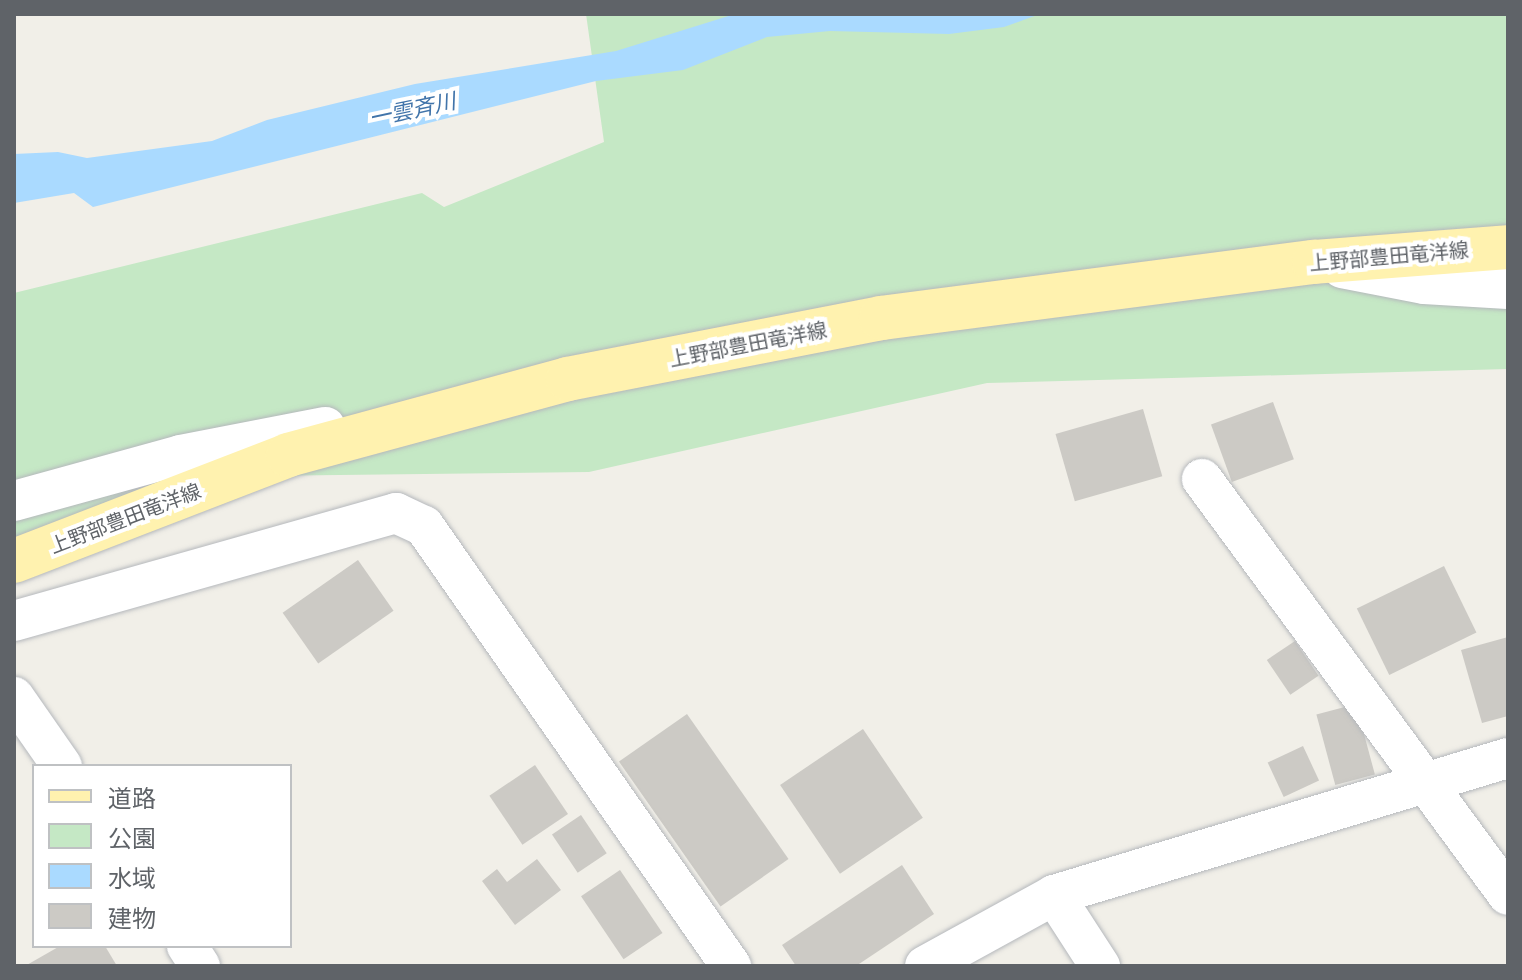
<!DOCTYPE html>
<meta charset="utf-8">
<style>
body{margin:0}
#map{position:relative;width:1522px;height:980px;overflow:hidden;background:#f1efe8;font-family:"Golos Text","Noto Sans JP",sans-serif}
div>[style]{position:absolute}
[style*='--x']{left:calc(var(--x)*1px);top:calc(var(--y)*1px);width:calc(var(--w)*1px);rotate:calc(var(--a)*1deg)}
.green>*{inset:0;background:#c5e8c5}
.water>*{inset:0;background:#aadaff}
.building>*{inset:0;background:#cccac5;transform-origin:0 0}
.roads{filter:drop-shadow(0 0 2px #b5b8bc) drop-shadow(0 0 2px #b5b8bc)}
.minor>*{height:40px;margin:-20px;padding:0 20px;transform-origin:20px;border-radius:20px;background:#fff}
.major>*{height:44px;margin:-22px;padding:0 22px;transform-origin:22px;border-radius:22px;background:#fff2af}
span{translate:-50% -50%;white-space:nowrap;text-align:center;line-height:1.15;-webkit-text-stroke:8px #fff;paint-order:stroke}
.street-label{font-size:20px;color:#5f6368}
.water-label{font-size:22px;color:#4174aa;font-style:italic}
.frame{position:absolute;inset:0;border:16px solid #5f6368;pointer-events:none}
.legend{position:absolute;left:32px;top:764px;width:260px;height:184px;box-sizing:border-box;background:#fff;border:2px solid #bfc1c3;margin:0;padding:10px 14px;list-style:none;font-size:24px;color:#5f6368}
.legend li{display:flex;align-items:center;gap:16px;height:40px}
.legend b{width:40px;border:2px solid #bfc1c3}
</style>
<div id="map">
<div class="green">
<div style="clip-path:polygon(586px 14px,1508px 14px,1508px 369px,987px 383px,589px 472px,178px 477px,14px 547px,14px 293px,422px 193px,444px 207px,604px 142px)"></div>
</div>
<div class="water">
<div style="clip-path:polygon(735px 14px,1040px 14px,1004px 27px,949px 34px,830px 31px,767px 37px,683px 70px,596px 81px,93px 207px,74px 193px,14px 203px,14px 154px,58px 152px,87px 158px,212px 141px,267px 120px,415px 84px,616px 51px)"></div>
</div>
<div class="building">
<div style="left:1273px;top:402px;width:61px;height:66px;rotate:70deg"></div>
<div style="left:1143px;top:409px;width:70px;height:91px;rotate:74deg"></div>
<div style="left:358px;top:560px;width:62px;height:92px;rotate:55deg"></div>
<div style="left:1444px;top:566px;width:74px;height:97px;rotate:64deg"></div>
<div style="clip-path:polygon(1508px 637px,1508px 716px,1482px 723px,1461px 650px)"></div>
<div style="left:1295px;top:641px;width:42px;height:34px;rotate:56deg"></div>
<div style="left:1356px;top:704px;width:73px;height:41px;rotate:75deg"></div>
<div style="left:687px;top:714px;width:177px;height:83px;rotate:55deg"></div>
<div style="left:863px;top:729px;width:107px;height:100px;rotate:56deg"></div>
<div style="left:1303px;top:746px;width:38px;height:39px;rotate:65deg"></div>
<div style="left:535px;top:765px;width:59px;height:55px;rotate:56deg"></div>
<div style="left:581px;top:815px;width:46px;height:35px;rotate:56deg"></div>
<div style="clip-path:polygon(537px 859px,561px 890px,515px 925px,482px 881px,497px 869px,507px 882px)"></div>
<div style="clip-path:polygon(902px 865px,934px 914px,856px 966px,796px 966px,782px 945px)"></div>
<div style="left:620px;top:870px;width:76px;height:47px;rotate:56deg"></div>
<div style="clip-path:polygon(60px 946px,105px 946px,117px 966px,25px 966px)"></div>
</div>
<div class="roads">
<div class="minor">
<div style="--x:1342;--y:268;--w:84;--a:11"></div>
<div style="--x:1424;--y:284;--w:84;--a:3.4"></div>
<div style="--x:1202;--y:479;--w:516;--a:53.66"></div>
<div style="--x:14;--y:501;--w:173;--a:-15.4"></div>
<div style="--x:181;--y:455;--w:147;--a:-11"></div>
<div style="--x:14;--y:621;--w:397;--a:-15.8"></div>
<div style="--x:396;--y:513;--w:31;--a:25"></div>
<div style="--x:424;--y:526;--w:537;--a:55.1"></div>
<div style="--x:14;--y:697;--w:84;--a:55.2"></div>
<div style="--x:1054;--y:895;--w:85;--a:57.1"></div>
<div style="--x:187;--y:946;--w:24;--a:57"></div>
<div style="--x:925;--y:966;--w:147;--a:-28.8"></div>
<div style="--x:1054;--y:895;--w:474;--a:-16.8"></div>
</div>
<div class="major">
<div style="--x:14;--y:561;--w:294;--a:-21.1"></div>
<div style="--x:288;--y:455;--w:290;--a:-15.2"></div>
<div style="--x:568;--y:379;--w:319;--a:-11"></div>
<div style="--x:881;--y:318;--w:437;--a:-7.4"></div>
<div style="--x:1314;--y:262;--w:195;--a:-4.4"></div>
</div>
</div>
<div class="street-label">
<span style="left:1389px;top:256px;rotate:-5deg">上野部豊田竜洋線</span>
<span style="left:748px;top:344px;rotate:-11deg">上野部豊田竜洋線</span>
<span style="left:125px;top:518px;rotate:-21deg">上野部豊田竜洋線</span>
</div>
<div class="water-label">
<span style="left:412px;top:109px;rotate:-12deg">一雲斉川</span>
</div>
<div class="frame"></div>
<ul class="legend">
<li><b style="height:10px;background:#fff2af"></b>道路</li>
<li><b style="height:22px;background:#c5e8c5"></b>公園</li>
<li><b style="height:22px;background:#aadaff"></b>水域</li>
<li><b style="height:22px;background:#cccac5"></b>建物</li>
</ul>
</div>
